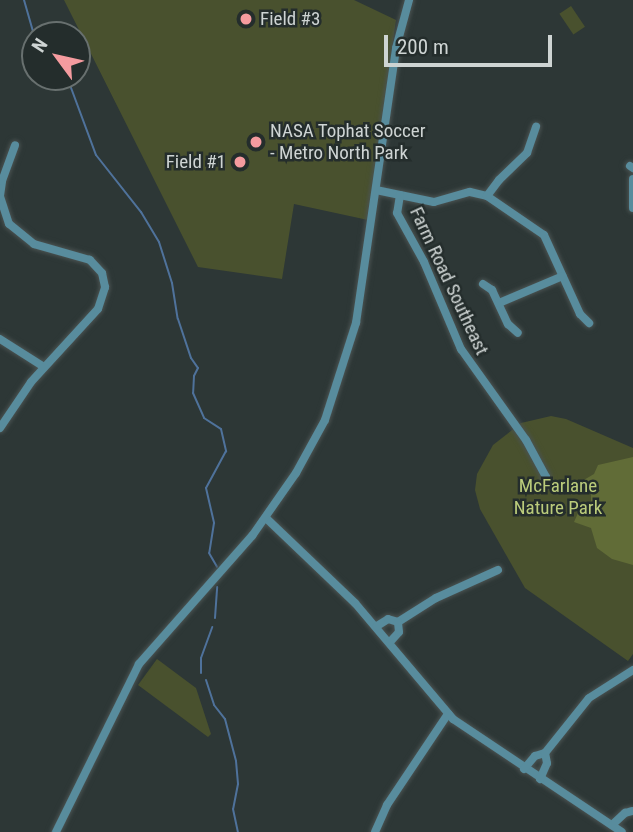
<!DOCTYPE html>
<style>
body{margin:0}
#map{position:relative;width:633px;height:832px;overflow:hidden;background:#2d3736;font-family:"Roboto Condensed",sans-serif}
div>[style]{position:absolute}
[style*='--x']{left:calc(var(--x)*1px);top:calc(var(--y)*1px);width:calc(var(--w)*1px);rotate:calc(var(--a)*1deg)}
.green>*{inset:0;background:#49512e;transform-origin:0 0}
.forest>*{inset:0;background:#616c37}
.stream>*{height:2px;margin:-1px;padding:0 1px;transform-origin:1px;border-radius:1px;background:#4f729b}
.roads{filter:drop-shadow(0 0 2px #4a5352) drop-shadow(0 0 2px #4a5352)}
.minor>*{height:8px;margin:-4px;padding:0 4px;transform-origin:4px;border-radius:4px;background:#588c9d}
.dots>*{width:19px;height:19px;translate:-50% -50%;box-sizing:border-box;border:4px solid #242d2c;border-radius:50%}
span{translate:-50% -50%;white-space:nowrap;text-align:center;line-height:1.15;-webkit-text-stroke:5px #242d2c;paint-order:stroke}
.poi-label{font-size:19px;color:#ced4d3}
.left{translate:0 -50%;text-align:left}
.right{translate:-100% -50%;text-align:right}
.street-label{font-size:19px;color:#ced4d3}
.park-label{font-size:19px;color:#bbcc7b}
.north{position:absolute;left:21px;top:21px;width:70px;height:70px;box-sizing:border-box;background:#242d2c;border:2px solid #68706f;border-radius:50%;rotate:303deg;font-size:19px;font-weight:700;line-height:28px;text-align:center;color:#ced4d3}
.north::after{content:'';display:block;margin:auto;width:24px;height:32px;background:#f59b9f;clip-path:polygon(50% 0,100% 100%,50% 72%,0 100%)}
.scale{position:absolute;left:384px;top:35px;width:168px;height:32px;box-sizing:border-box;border:4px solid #ced4d3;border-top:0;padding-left:9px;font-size:21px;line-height:24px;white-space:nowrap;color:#ced4d3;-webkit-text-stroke:5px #242d2c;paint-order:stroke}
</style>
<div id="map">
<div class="green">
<div style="clip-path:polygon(64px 0,354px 0,396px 20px,368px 220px,294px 204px,282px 279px,198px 267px)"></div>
<div style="left:571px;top:6px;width:25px;height:14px;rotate:56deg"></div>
<div style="clip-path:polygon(551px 416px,566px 419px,633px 448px,633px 654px,628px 661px,525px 588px,480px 509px,475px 490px,477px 474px,493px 445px,521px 423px)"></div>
<div style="clip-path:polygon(157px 659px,196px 688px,211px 734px,208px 737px,138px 685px)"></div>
</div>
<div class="forest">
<div style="clip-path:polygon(633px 457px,633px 565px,612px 559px,597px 548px,591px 528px,574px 522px,578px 513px,591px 501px,591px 492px,582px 487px,582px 481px,594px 474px,598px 465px)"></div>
</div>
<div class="stream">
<div style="--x:24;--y:0;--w:40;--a:74"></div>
<div style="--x:67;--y:77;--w:83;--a:69.6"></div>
<div style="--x:96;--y:155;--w:73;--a:51.7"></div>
<div style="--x:141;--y:212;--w:35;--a:59"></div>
<div style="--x:159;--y:242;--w:43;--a:72.4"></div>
<div style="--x:172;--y:283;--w:36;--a:81"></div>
<div style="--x:178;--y:319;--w:41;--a:71.6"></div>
<div style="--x:191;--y:358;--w:12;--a:55"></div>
<div style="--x:198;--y:368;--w:9;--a:117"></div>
<div style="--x:194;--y:376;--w:17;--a:93"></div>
<div style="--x:193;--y:393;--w:27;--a:66"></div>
<div style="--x:204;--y:418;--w:20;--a:33"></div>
<div style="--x:221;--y:429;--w:23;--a:77"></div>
<div style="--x:226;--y:451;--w:42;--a:118.4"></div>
<div style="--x:206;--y:488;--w:36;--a:77"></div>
<div style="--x:214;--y:523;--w:30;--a:99"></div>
<div style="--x:209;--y:553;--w:16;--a:60"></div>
<div style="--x:215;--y:618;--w:31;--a:-86"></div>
<div style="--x:201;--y:673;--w:15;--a:-90"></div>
<div style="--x:201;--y:658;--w:33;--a:-70"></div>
<div style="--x:206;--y:680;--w:26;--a:72"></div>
<div style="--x:214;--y:705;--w:18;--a:52"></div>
<div style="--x:225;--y:719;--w:43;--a:75.3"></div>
<div style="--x:236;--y:761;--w:23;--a:85"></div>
<div style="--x:238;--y:784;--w:25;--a:101"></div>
<div style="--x:233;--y:809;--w:24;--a:78"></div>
</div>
<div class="roads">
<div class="minor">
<div style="--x:630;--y:166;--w:4;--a:34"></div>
<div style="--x:633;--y:179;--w:29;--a:90"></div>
<div style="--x:376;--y:190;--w:59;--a:11.7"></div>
<div style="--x:434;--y:202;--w:37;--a:-16"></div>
<div style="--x:470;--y:192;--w:17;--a:13"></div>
<div style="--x:487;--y:196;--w:69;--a:34.4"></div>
<div style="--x:544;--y:235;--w:87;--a:65.5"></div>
<div style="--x:580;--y:314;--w:13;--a:45"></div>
<div style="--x:400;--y:195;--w:18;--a:99"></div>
<div style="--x:397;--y:213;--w:56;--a:61.1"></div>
<div style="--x:424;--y:262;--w:95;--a:67"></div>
<div style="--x:461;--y:349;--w:112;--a:54.5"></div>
<div style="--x:526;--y:440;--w:42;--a:61.6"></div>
<div style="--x:546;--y:477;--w:7;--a:98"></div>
<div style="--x:487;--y:196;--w:20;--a:-53"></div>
<div style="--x:499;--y:180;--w:39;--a:-44"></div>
<div style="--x:527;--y:153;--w:28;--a:-71"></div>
<div style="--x:483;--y:284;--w:11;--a:34"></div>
<div style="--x:492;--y:290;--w:38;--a:65"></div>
<div style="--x:508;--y:324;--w:13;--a:42"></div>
<div style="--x:499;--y:303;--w:69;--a:-22.9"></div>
<div style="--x:0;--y:339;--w:52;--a:32.5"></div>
<div style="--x:0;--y:428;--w:55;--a:-56"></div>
<div style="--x:31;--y:382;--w:99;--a:-47.5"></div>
<div style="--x:98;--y:309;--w:23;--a:-72"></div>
<div style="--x:105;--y:287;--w:14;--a:-102"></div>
<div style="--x:102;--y:273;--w:18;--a:-133"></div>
<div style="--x:90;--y:260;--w:58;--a:-164.1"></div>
<div style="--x:34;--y:244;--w:32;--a:-141"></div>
<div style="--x:9;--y:224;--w:29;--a:-108"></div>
<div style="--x:0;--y:196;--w:15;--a:-82"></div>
<div style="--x:2;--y:181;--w:38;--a:-70"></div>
<div style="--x:266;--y:518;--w:123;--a:43.7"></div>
<div style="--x:355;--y:603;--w:152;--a:49.8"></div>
<div style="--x:453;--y:719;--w:203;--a:33.8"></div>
<div style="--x:398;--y:622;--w:45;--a:-32.3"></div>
<div style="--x:436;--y:598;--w:68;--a:-24.3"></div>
<div style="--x:377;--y:626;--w:13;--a:-32"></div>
<div style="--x:388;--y:619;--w:10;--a:17"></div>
<div style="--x:390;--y:642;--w:13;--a:-48"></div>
<div style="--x:399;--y:632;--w:10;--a:-96"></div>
<div style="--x:524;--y:769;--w:17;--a:-50"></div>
<div style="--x:535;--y:756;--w:10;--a:-17"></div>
<div style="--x:545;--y:753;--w:70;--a:-51.3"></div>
<div style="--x:589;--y:698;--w:52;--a:-32.5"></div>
<div style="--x:540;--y:779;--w:17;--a:-66"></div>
<div style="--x:547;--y:763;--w:10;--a:-101"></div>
<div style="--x:612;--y:825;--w:18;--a:-43"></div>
<div style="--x:625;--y:813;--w:7;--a:-16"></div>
<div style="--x:56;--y:832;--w:187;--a:-63.7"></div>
<div style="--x:139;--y:664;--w:171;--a:-48.6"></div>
<div style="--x:252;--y:536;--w:77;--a:-55.1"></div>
<div style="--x:296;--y:473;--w:60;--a:-61.3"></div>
<div style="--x:325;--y:420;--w:102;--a:-72.3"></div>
<div style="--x:356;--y:323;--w:278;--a:-81.7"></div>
<div style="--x:396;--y:48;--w:50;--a:-74.8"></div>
<div style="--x:375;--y:832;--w:30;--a:-66"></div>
<div style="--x:387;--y:805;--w:110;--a:-56.2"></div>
</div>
</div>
<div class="dots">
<div style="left:246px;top:19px;background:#f59b9f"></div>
<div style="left:256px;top:142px;background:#f59b9f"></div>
<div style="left:240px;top:162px;background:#f59b9f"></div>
</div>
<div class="poi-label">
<span class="left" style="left:260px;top:19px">Field #3</span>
<span class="left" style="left:270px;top:142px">NASA Tophat Soccer<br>- Metro North Park</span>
<span class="right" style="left:226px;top:162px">Field #1</span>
</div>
<div class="street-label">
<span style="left:449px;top:281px;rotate:65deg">Farm Road Southeast</span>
</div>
<div class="park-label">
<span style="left:558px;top:497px">McFarlane<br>Nature Park</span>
</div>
<div class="north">N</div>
<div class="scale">200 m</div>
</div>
